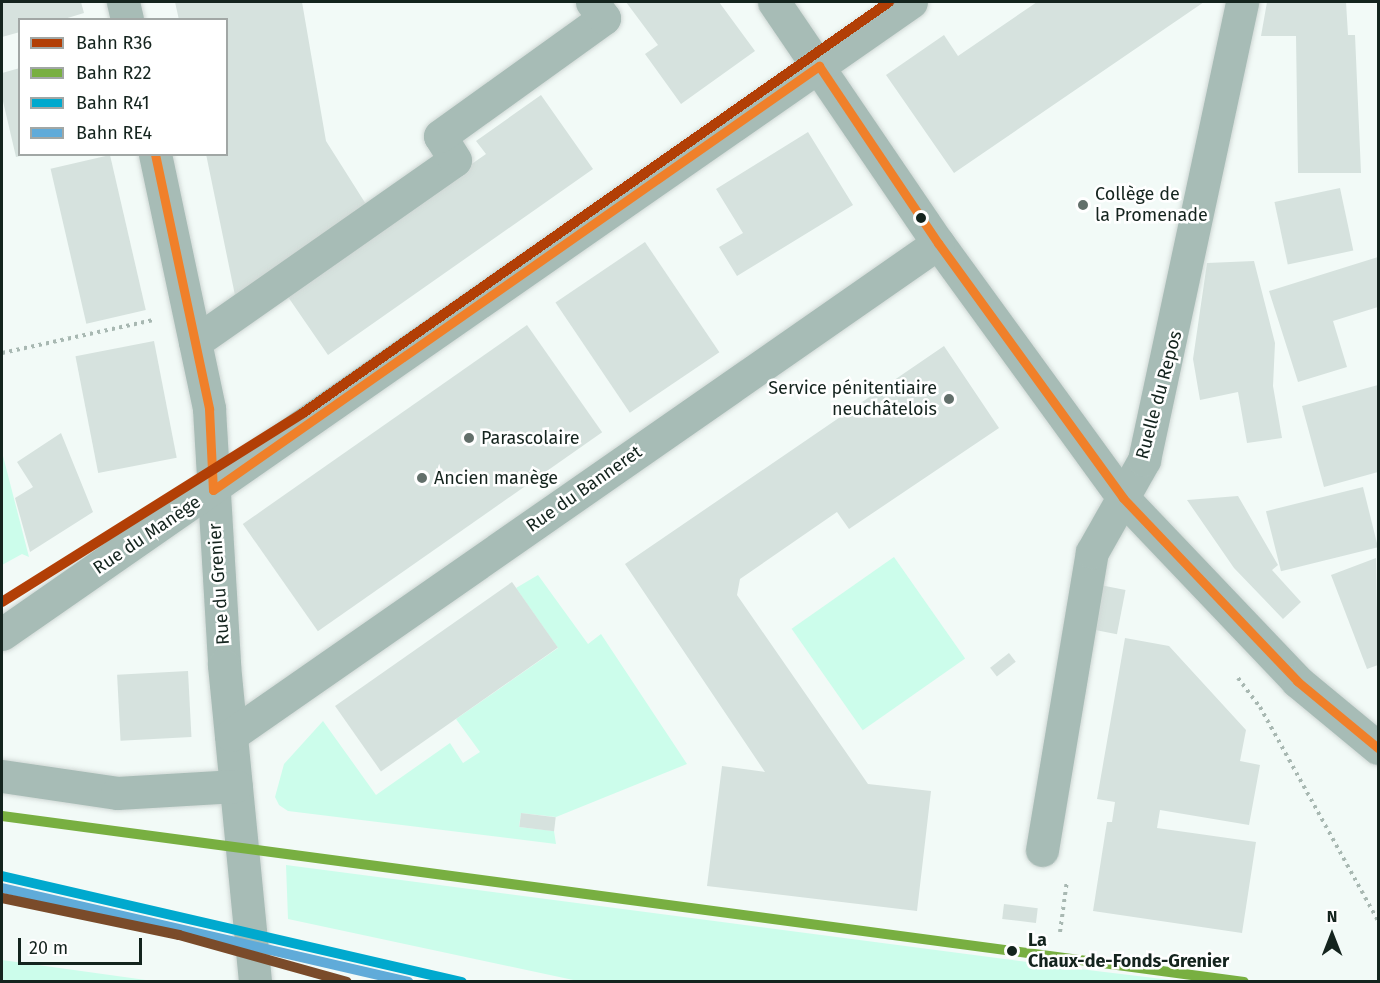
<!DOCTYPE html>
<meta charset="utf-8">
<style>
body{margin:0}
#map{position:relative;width:1380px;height:983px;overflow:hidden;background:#f2faf7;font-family:"Fira Sans",sans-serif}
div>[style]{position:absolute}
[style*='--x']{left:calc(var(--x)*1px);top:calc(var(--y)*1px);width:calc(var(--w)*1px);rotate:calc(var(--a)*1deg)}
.green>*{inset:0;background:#ccfdeb;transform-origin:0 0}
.building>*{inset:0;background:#d6e2de;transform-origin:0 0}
.path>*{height:4px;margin-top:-2px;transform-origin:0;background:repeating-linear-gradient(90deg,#a8b8b2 0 3px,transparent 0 7.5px)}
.roads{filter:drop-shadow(0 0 2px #cfd7d4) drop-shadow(0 0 2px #cfd7d4)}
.minor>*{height:33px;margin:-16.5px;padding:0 16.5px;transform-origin:16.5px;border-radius:16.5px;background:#a7bcb6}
.bus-1>*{height:9px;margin:-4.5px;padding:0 4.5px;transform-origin:4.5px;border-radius:4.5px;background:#f0802a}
.rail-1>*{height:10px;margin:-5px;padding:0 5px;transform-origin:5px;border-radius:5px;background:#b23f06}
.rail-2>*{height:10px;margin:-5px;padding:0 5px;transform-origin:5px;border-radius:5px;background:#78af41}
.rail-3>*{height:10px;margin:-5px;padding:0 5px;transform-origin:5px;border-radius:5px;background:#00a9ce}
.rail-4>*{height:10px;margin:-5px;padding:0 5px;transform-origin:5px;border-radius:5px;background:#60abd9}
.rail-5>*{height:10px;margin:-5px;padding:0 5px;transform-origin:5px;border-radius:5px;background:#7a4b2a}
.dots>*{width:16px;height:16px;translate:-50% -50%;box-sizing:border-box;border:3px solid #fff;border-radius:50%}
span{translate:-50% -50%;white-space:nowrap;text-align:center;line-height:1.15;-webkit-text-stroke:5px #fff;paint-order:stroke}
.poi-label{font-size:18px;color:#14241e}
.left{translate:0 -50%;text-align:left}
.right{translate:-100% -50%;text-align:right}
.street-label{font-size:18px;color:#14241e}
.stop-label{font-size:18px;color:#14241e;font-weight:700}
.frame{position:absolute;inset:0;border:3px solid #14241e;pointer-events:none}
.legend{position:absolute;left:18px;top:18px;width:210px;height:138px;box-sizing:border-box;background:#fff;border:2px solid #a1a7a5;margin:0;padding:8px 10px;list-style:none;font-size:18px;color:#14241e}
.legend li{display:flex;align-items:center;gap:12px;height:30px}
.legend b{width:30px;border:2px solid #a1a7a5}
.north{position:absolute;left:1302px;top:905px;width:60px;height:60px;-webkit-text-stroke:4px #fff;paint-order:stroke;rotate:0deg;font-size:16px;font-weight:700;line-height:24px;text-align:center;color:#14241e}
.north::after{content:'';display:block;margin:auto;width:21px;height:27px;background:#14241e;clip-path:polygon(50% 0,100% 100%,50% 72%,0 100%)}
.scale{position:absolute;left:18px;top:938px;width:124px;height:27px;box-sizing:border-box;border:3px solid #14241e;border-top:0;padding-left:8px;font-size:18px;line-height:21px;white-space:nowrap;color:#14241e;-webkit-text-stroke:4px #fff;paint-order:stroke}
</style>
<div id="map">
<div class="green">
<div style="clip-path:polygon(2px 452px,29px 557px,22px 554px,2px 565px)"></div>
<div style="left:894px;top:557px;width:124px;height:125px;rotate:55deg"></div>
<div style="clip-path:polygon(538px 575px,588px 644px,601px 634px,687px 764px,556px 817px,521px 813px,519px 827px,554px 831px,556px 844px,288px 811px,279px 805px,275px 797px,284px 764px,323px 721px,376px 795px,450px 743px,463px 763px,480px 752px,456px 719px,558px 648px,516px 588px)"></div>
<div style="clip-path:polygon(286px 865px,1088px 970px,1179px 981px,578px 981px,288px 919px)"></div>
<div style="clip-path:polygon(2px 960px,153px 981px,2px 981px)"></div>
</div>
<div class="building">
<div style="clip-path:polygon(2px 2px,81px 2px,84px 13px,61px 20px,20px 20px,20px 32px,2px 37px)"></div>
<div style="clip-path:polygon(175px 2px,302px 2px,326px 141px,369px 209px,237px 305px,206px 154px,226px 154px,226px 20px,179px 20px)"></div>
<div style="clip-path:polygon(626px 2px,719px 2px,755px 51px,681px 104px,645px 54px,658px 45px)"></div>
<div style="clip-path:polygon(1037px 2px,1204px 2px,954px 173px,886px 75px,944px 35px,958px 56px)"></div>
<div style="clip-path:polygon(1267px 2px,1346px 2px,1348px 35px,1355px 35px,1361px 173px,1298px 173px,1296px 36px,1261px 36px)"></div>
<div style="clip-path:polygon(20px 68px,20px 156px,16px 157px,2px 97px,2px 73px)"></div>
<div style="clip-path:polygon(541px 95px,593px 169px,328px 355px,286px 294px,486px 154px,476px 141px)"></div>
<div style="clip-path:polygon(808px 132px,853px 205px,737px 276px,719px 247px,743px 233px,716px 189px)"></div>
<div style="left:110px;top:155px;width:159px;height:61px;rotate:77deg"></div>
<div style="left:1340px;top:188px;width:64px;height:67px;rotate:78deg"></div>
<div style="left:645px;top:242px;width:133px;height:108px;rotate:56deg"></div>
<div style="clip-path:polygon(1378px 257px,1378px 307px,1333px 321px,1347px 367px,1298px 382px,1269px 291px)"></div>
<div style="clip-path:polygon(1254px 261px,1275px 343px,1273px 386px,1282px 438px,1247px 443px,1238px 392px,1200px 400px,1193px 359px,1207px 263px)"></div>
<div style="left:527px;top:325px;width:131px;height:347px;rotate:55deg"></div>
<div style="left:154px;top:341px;width:119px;height:80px;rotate:79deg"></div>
<div style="clip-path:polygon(944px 346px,999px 428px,849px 529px,837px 512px,740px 579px,737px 595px,868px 784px,931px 791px,917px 911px,707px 886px,722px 766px,765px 772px,625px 564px)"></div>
<div style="clip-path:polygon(1378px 385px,1378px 472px,1324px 487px,1302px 406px)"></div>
<div style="clip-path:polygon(61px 433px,93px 512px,30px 552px,15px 498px,33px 487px,17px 462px)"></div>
<div style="left:1363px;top:487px;width:62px;height:100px;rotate:76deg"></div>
<div style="clip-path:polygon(1238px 496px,1278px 565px,1272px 570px,1301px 602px,1283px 619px,1234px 568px,1187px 500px)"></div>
<div style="clip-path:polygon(1376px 558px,1378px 665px,1367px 669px,1331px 575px)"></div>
<div style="left:512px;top:582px;width:80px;height:216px;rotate:55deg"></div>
<div style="left:1100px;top:585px;width:26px;height:45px;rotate:11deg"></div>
<div style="clip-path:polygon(1125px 638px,1169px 646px,1246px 730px,1240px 761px,1260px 765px,1249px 825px,1160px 810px,1157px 828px,1256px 842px,1242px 933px,1093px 911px,1107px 822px,1112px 822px,1115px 802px,1097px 799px)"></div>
<div style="left:1009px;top:653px;width:11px;height:24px;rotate:52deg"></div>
<div style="left:188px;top:671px;width:66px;height:71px;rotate:87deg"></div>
<div style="left:521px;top:813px;width:35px;height:14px;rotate:7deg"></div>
<div style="left:1004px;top:904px;width:34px;height:15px;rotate:7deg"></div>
</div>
<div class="path">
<div style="--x:2;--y:353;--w:155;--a:-12.3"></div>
<div style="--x:1238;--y:678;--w:36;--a:53"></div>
<div style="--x:1260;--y:707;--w:244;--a:61.1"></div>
<div style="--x:1060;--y:932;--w:52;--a:-82.3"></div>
</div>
<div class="roads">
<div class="minor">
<div style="--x:123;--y:2;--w:18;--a:77"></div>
<div style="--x:774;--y:2;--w:292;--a:55.8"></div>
<div style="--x:938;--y:243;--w:315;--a:54"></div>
<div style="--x:1123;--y:498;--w:253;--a:46.4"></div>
<div style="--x:1297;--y:681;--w:105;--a:39.6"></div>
<div style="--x:155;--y:154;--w:261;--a:78"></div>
<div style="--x:209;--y:409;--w:256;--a:86.6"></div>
<div style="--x:224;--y:665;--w:319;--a:84.4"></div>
<div style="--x:195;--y:342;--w:317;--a:-35"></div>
<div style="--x:455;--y:160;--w:28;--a:-122"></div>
<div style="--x:440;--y:136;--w:202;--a:-35.7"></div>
<div style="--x:604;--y:18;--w:20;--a:-127"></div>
<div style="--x:2;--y:634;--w:1107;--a:-34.81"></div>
<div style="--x:231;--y:735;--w:861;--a:-34.83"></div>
<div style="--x:2;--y:776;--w:116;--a:8.4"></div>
<div style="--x:117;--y:793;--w:119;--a:-3.4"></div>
<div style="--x:1042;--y:850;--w:302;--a:-80.5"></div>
<div style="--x:1092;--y:552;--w:106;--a:-60.5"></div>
<div style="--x:1144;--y:460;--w:468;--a:-77.9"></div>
</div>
</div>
<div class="bus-1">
<div style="--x:155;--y:154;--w:261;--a:78"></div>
<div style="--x:209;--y:409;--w:81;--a:87.2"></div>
<div style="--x:213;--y:490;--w:740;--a:-34.98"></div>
<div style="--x:819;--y:66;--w:213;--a:56.1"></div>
<div style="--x:938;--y:243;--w:315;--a:54"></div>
<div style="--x:1123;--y:498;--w:253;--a:46.4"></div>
<div style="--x:1297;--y:681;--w:105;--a:39.6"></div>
</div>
<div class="rail-1">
<div style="--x:2;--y:602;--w:355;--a:-32.1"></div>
<div style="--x:303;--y:413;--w:716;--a:-35.04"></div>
</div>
<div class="rail-2">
<div style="--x:2;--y:816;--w:1253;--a:7.61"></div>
</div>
<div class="rail-3">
<div style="--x:2;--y:876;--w:472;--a:13"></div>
</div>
<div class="rail-4">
<div style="--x:2;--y:888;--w:417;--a:13"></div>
</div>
<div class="rail-5">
<div style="--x:2;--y:898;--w:181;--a:11.8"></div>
<div style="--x:179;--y:935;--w:174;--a:15.6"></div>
</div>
<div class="dots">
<div style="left:1083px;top:205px;background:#626f6a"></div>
<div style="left:921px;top:218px;background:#14241e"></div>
<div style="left:949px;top:399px;background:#626f6a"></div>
<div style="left:469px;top:438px;background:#626f6a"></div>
<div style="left:422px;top:478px;background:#626f6a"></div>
<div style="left:1012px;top:951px;background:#14241e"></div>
</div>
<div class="poi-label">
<span class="left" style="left:1095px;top:205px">Collège de<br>la Promenade</span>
<span class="right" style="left:937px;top:399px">Service pénitentiaire<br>neuchâtelois</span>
<span class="left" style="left:481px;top:438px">Parascolaire</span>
<span class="left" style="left:434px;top:478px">Ancien manège</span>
</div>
<div class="street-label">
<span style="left:1159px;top:395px;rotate:-75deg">Ruelle du Repos</span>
<span style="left:584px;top:489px;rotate:-35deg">Rue du Banneret</span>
<span style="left:147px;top:535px;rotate:-34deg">Rue du Manège</span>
<span style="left:219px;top:584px;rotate:-94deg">Rue du Grenier</span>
</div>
<div class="stop-label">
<span class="left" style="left:1028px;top:951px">La<br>Chaux-de-Fonds-Grenier</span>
</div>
<div class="frame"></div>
<ul class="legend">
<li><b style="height:8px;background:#b23f06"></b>Bahn R36</li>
<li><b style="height:8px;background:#78af41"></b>Bahn R22</li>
<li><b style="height:8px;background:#00a9ce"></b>Bahn R41</li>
<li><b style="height:8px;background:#60abd9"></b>Bahn RE4</li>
</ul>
<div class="north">N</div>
<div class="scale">20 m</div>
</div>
